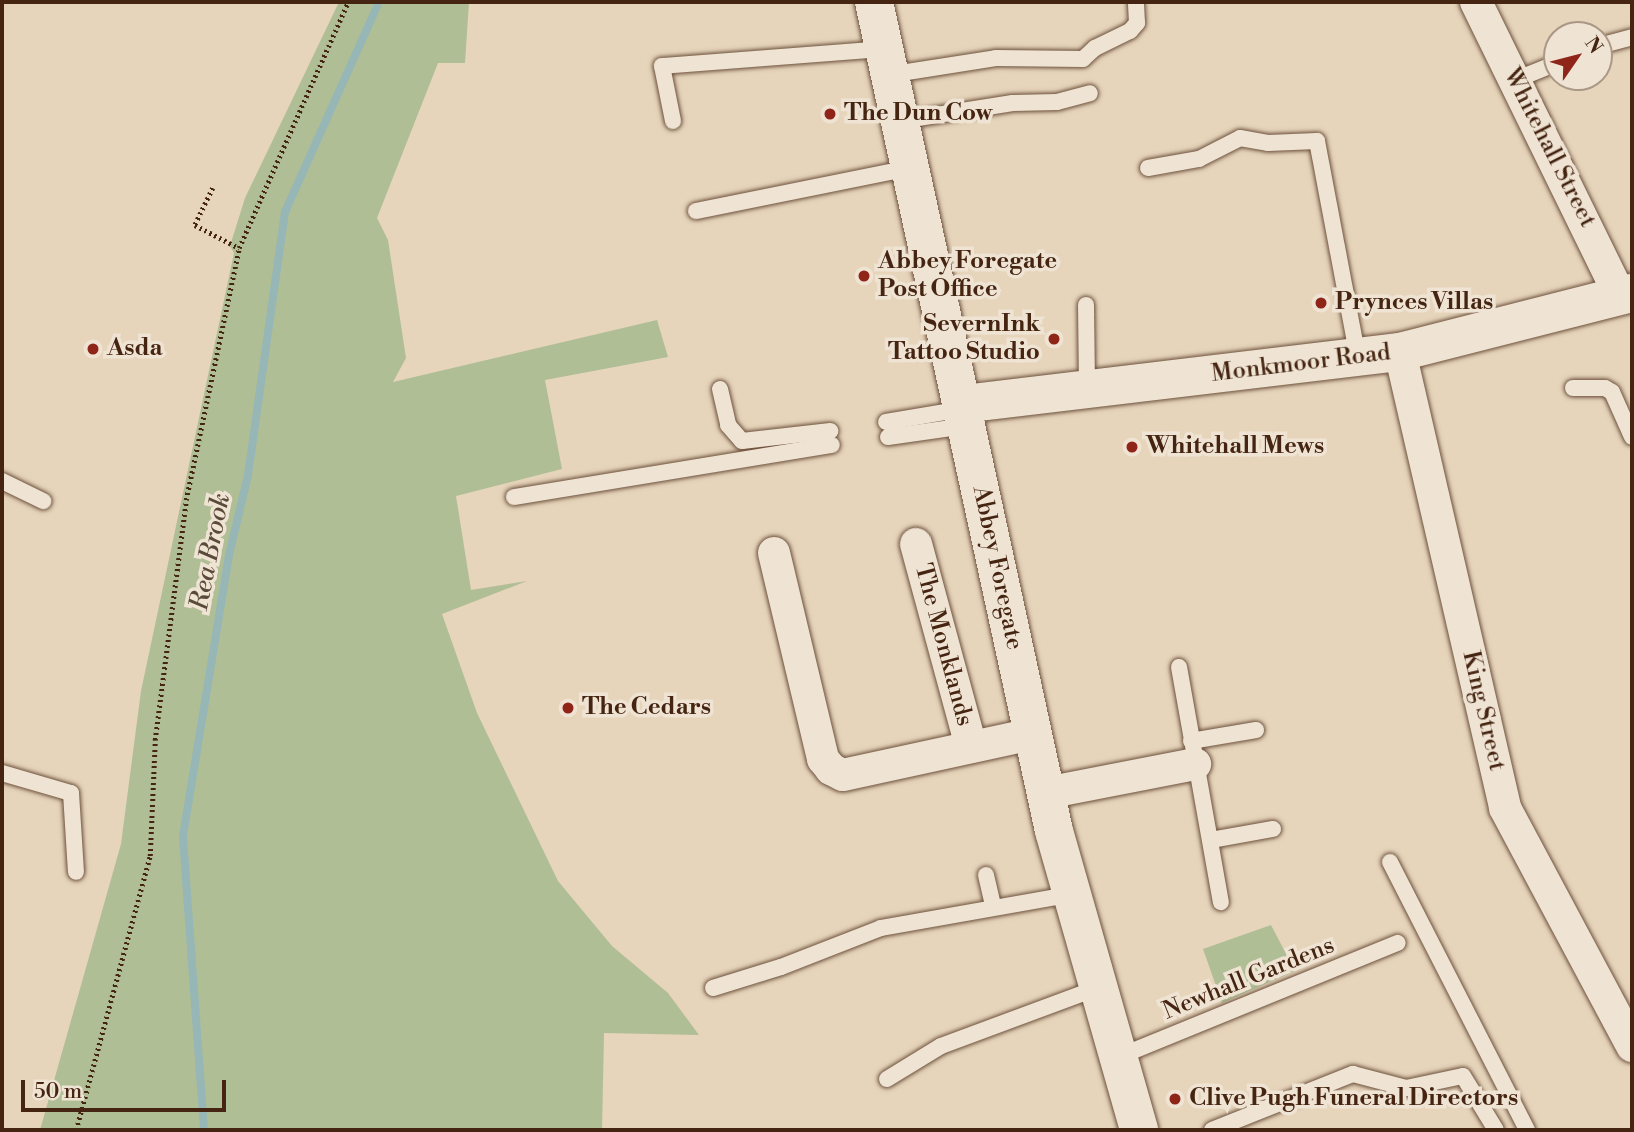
<!DOCTYPE html>
<style>
body{margin:0}
#map{position:relative;width:1634px;height:1132px;overflow:hidden;background:#e6d4bb;font-family:"Libre Bodoni",serif}
div>[style]{position:absolute}
[style*='--x']{left:calc(var(--x)*1px);top:calc(var(--y)*1px);width:calc(var(--w)*1px);rotate:calc(var(--a)*1deg)}
.green>*{inset:0;background:#afbe95}
.stream>*{height:8px;margin:-4px;padding:0 4px;transform-origin:4px;border-radius:4px;background:#97b7b6}
.path>*{height:4.5px;margin-top:-2.25px;transform-origin:0;background:repeating-linear-gradient(90deg,#452511 0 2px,transparent 0 5.5px)}
.roads{filter:drop-shadow(0 0 2px #6d513c) drop-shadow(0 0 2px #6d513c)}
.service>*{height:16px;margin:-8px;padding:0 8px;transform-origin:8px;border-radius:8px;background:#efe3d3}
.minor>*{height:32px;margin:-16px;padding:0 16px;transform-origin:16px;border-radius:16px;background:#efe3d3}
.tertiary>*{height:38px;margin:-19px;padding:0 19px;transform-origin:19px;border-radius:19px;background:#efe3d3}
.dots>*{width:19px;height:19px;translate:-50% -50%;box-sizing:border-box;border:4px solid #efe3d3;border-radius:50%}
span{translate:-50% -50%;white-space:nowrap;text-align:center;line-height:1.15;-webkit-text-stroke:7px #efe3d3;paint-order:stroke}
.poi-label{font-size:24px;color:#452511;font-weight:700}
.left{translate:0 -50%;text-align:left}
.right{translate:-100% -50%;text-align:right}
.street-label{font-size:24px;color:#452511}
.water-label{font-size:26px;color:#5a4a3a;font-style:italic}
.frame{position:absolute;inset:0;border:4px solid #452511;pointer-events:none}
.north{position:absolute;left:1543px;top:21px;width:70px;height:70px;box-sizing:border-box;background:#efe3d3;border:2px solid #ab9785;border-radius:50%;rotate:55deg;font-size:19px;font-weight:700;line-height:28px;text-align:center;color:#452511}
.north::after{content:'';display:block;margin:auto;width:24px;height:32px;background:#8f2418;clip-path:polygon(50% 0,100% 100%,50% 72%,0 100%)}
.scale{position:absolute;left:21px;top:1080px;width:205px;height:32px;box-sizing:border-box;border:4px solid #452511;border-top:0;padding-left:9px;font-size:21px;line-height:24px;white-space:nowrap;color:#452511;-webkit-text-stroke:5px #efe3d3;paint-order:stroke}
</style>
<div id="map">
<div class="green">
<div style="clip-path:polygon(339px 2px,469px 2px,465px 63px,438px 63px,377px 218px,388px 240px,406px 358px,393px 382px,657px 320px,668px 357px,545px 380px,562px 469px,456px 496px,471px 590px,527px 581px,442px 614px,477px 713px,558px 881px,612px 946px,668px 993px,699px 1035px,604px 1033px,602px 1130px,40px 1130px,121px 844px,141px 691px,234px 253px,230px 246px,245px 198px)"></div>
<div style="clip-path:polygon(1271px 925px,1295px 971px,1222px 1003px,1203px 949px)"></div>
</div>
<div class="stream">
<div style="--x:204;--y:1130;--w:295;--a:-94.1"></div>
<div style="--x:183;--y:836;--w:285;--a:-80.7"></div>
<div style="--x:229;--y:555;--w:82;--a:-76.6"></div>
<div style="--x:248;--y:475;--w:266;--a:-82"></div>
<div style="--x:285;--y:212;--w:230;--a:-65.9"></div>
</div>
<div class="path">
<div style="--x:213;--y:188;--w:41;--a:115.9"></div>
<div style="--x:195;--y:225;--w:50;--a:27.6"></div>
<div style="--x:76;--y:1130;--w:284;--a:-74.9"></div>
<div style="--x:150;--y:856;--w:116;--a:-87.5"></div>
<div style="--x:155;--y:740;--w:242;--a:-82.6"></div>
<div style="--x:186;--y:500;--w:258;--a:-78.1"></div>
<div style="--x:239;--y:248;--w:269;--a:-66.1"></div>
</div>
<div class="roads">
<div class="service">
<div style="--x:1599;--y:46;--w:34;--a:-15"></div>
<div style="--x:888;--y:75;--w:109;--a:-8.9"></div>
<div style="--x:996;--y:58;--w:87;--a:0.7"></div>
<div style="--x:1083;--y:59;--w:16;--a:-43"></div>
<div style="--x:1095;--y:48;--w:39;--a:-26"></div>
<div style="--x:1130;--y:31;--w:11;--a:-49"></div>
<div style="--x:1137;--y:23;--w:21;--a:-93"></div>
<div style="--x:1515;--y:80;--w:45;--a:-22"></div>
<div style="--x:673;--y:121;--w:56;--a:-101.3"></div>
<div style="--x:662;--y:66;--w:222;--a:-4.4"></div>
<div style="--x:899;--y:121;--w:115;--a:-9"></div>
<div style="--x:1013;--y:103;--w:44;--a:-1.3"></div>
<div style="--x:1057;--y:102;--w:34;--a:-15"></div>
<div style="--x:1148;--y:168;--w:52;--a:-10"></div>
<div style="--x:1199;--y:159;--w:46;--a:-27.1"></div>
<div style="--x:1240;--y:138;--w:28;--a:10"></div>
<div style="--x:1268;--y:143;--w:49;--a:-2.3"></div>
<div style="--x:1317;--y:141;--w:220;--a:79.3"></div>
<div style="--x:696;--y:211;--w:218;--a:-11.4"></div>
<div style="--x:1086;--y:305;--w:84;--a:89.3"></div>
<div style="--x:1573;--y:388;--w:32;--a:0"></div>
<div style="--x:1605;--y:388;--w:8;--a:30"></div>
<div style="--x:1612;--y:392;--w:49;--a:66"></div>
<div style="--x:720;--y:389;--w:37;--a:77"></div>
<div style="--x:728;--y:425;--w:21;--a:49"></div>
<div style="--x:742;--y:441;--w:89;--a:-6.5"></div>
<div style="--x:886;--y:422;--w:77;--a:-9.7"></div>
<div style="--x:888;--y:437;--w:78;--a:-8.1"></div>
<div style="--x:2;--y:481;--w:46;--a:26"></div>
<div style="--x:514;--y:497;--w:322;--a:-9.3"></div>
<div style="--x:1179;--y:667;--w:239;--a:79.9"></div>
<div style="--x:1191;--y:741;--w:66;--a:-9.6"></div>
<div style="--x:2;--y:773;--w:72;--a:16.2"></div>
<div style="--x:71;--y:793;--w:79;--a:86.4"></div>
<div style="--x:1211;--y:840;--w:63;--a:-10.1"></div>
<div style="--x:1390;--y:862;--w:301;--a:62.9"></div>
<div style="--x:986;--y:875;--w:31;--a:77"></div>
<div style="--x:713;--y:988;--w:71;--a:-17.2"></div>
<div style="--x:781;--y:967;--w:107;--a:-21.3"></div>
<div style="--x:881;--y:928;--w:191;--a:-10"></div>
<div style="--x:1118;--y:1057;--w:302;--a:-22.2"></div>
<div style="--x:887;--y:1079;--w:63;--a:-31.4"></div>
<div style="--x:941;--y:1046;--w:166;--a:-20.4"></div>
<div style="--x:1212;--y:1130;--w:152;--a:-21.7"></div>
<div style="--x:1353;--y:1074;--w:55;--a:14.8"></div>
<div style="--x:1406;--y:1088;--w:58;--a:-11.9"></div>
<div style="--x:1463;--y:1076;--w:63;--a:58.6"></div>
</div>
<div class="minor">
<div style="--x:1476;--y:2;--w:327;--a:63.9"></div>
<div style="--x:1400;--y:352;--w:468;--a:77"></div>
<div style="--x:1505;--y:808;--w:270;--a:61.9"></div>
<div style="--x:916;--y:544;--w:209;--a:74.8"></div>
<div style="--x:774;--y:553;--w:212;--a:76.6"></div>
<div style="--x:823;--y:759;--w:13;--a:51"></div>
<div style="--x:831;--y:769;--w:13;--a:27"></div>
<div style="--x:843;--y:775;--w:193;--a:-12.2"></div>
<div style="--x:1046;--y:793;--w:152;--a:-11"></div>
</div>
<div class="tertiary">
<div style="--x:874;--y:2;--w:848;--a:77.75"></div>
<div style="--x:1054;--y:831;--w:311;--a:74.1"></div>
<div style="--x:963;--y:404;--w:440;--a:-6.8"></div>
<div style="--x:1400;--y:352;--w:239;--a:-14.3"></div>
</div>
</div>
<div class="dots">
<div style="left:830px;top:114px;background:#8f2418"></div>
<div style="left:864px;top:276px;background:#8f2418"></div>
<div style="left:1321px;top:303px;background:#8f2418"></div>
<div style="left:1054px;top:339px;background:#8f2418"></div>
<div style="left:93px;top:349px;background:#8f2418"></div>
<div style="left:1132px;top:447px;background:#8f2418"></div>
<div style="left:568px;top:708px;background:#8f2418"></div>
<div style="left:1175px;top:1099px;background:#8f2418"></div>
</div>
<div class="poi-label">
<span class="left" style="left:844px;top:114px">The Dun Cow</span>
<span class="left" style="left:878px;top:276px">Abbey Foregate<br>Post Office</span>
<span class="left" style="left:1335px;top:303px">Prynces Villas</span>
<span class="right" style="left:1040px;top:339px">SevernInk<br>Tattoo Studio</span>
<span class="left" style="left:107px;top:349px">Asda</span>
<span class="left" style="left:1146px;top:447px">Whitehall Mews</span>
<span class="left" style="left:582px;top:708px">The Cedars</span>
<span class="left" style="left:1189px;top:1099px">Clive Pugh Funeral Directors</span>
</div>
<div class="street-label">
<span style="left:1549px;top:148px;rotate:63deg">Whitehall Street</span>
<span style="left:1301px;top:364px;rotate:-7deg">Monkmoor Road</span>
<span style="left:997px;top:568px;rotate:78deg">Abbey Foregate</span>
<span style="left:943px;top:645px;rotate:75deg">The Monklands</span>
<span style="left:1483px;top:711px;rotate:77deg">King Street</span>
<span style="left:1249px;top:979px;rotate:-22deg">Newhall Gardens</span>
</div>
<div class="water-label">
<span style="left:211px;top:552px;rotate:-79deg">Rea Brook</span>
</div>
<div class="frame"></div>
<div class="north">N</div>
<div class="scale">50 m</div>
</div>
